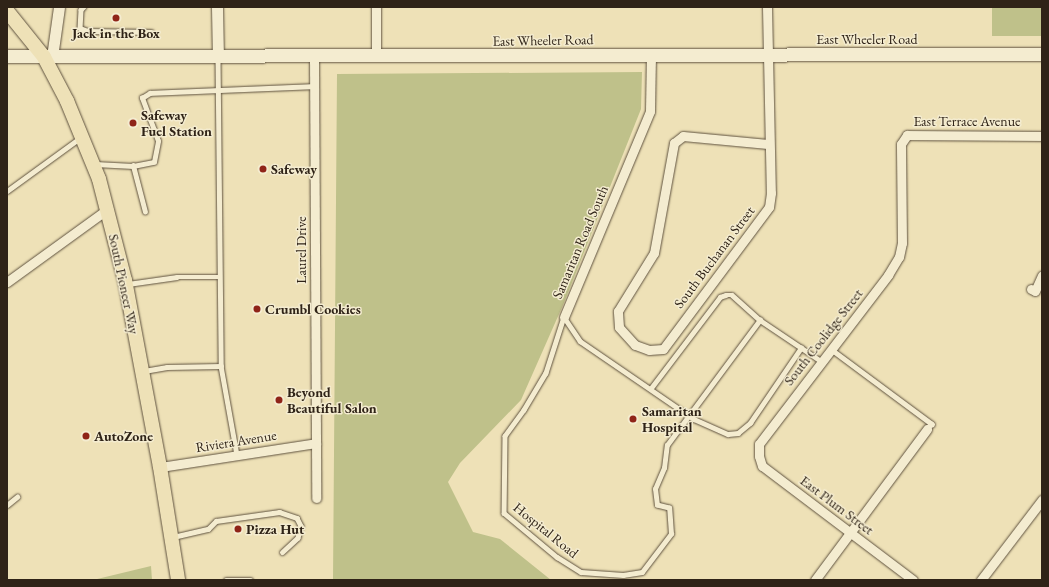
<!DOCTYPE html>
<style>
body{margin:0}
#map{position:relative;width:1049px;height:587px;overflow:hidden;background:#eee1b7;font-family:"EB Garamond",serif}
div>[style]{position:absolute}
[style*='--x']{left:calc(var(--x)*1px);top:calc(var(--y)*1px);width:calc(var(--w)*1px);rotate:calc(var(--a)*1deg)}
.green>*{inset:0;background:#bfc18a;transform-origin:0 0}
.roads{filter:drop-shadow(0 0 1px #5f523f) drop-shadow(0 0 1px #5f523f)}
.service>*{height:4.5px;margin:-2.25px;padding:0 2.25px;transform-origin:2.25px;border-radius:2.25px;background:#f4ecd0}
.minor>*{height:9px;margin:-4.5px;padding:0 4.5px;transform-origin:4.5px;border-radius:4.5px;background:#f4ecd0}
.tertiary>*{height:11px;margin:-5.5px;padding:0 5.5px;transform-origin:5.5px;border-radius:5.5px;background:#f4ecd0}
.secondary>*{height:13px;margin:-6.5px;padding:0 6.5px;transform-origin:6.5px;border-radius:6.5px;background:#f4ecd0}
.primary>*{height:14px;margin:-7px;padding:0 7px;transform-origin:7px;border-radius:7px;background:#eee1b7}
.dots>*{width:11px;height:11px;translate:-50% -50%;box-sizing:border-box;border:2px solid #f4ecd0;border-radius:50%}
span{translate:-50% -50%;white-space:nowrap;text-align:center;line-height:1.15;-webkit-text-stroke:3px #f4ecd0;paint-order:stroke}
.poi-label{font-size:14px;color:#2f2317;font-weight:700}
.left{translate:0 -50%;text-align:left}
.street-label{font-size:14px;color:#2f2317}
.frame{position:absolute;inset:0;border:8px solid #2f2317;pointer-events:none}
</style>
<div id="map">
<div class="green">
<div style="left:992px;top:7px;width:50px;height:29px"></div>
<div style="clip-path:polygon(642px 72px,641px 109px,563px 305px,521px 400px,460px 463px,448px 482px,473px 532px,500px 539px,551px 580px,333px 580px,337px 74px)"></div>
<div style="clip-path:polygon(151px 566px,152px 580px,93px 580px)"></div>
</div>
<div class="roads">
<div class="service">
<div style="--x:84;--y:7;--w:4;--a:135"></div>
<div style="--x:81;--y:10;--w:18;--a:93"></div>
<div style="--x:80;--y:28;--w:9;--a:21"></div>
<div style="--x:88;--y:31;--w:63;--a:0.9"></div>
<div style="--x:218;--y:57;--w:309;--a:89.4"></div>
<div style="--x:221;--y:366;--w:90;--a:79.8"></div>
<div style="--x:95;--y:164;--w:38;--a:3"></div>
<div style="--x:7;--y:191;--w:90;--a:-36"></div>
<div style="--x:145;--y:212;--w:48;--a:-104.6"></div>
<div style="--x:133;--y:166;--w:21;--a:-11"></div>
<div style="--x:154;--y:162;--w:21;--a:-79"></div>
<div style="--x:158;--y:141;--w:46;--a:-110.4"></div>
<div style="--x:142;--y:98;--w:9;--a:-32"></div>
<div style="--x:150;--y:93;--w:164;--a:-2.4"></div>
<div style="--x:128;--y:284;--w:49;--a:-8.1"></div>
<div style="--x:177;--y:277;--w:43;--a:0"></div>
<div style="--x:564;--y:317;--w:59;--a:107.8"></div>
<div style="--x:546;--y:373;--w:43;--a:120.7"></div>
<div style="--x:524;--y:410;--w:32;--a:126"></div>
<div style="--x:505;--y:436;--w:77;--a:90.7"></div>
<div style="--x:504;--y:513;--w:69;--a:39.7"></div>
<div style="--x:557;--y:557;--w:28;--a:32"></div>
<div style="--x:581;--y:572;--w:42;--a:4.1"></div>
<div style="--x:623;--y:575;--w:19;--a:-9"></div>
<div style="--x:642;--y:572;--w:48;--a:-52.7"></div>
<div style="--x:671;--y:534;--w:26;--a:-94"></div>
<div style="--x:669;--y:508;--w:12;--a:-166"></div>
<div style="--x:657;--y:505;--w:16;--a:-97"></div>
<div style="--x:655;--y:489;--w:23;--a:-67"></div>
<div style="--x:664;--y:468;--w:23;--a:-83"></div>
<div style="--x:667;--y:445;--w:156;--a:-53.4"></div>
<div style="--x:564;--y:317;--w:29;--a:56"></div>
<div style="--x:580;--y:341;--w:138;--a:34.4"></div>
<div style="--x:694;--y:419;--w:37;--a:24"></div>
<div style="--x:728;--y:434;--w:10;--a:-6"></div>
<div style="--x:738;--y:433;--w:16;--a:-40"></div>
<div style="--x:750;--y:423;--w:91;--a:-55.8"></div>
<div style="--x:831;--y:349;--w:126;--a:36.6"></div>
<div style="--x:932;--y:424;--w:7;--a:135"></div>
<div style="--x:144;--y:371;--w:23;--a:-10"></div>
<div style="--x:167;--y:367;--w:54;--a:-1.1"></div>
<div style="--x:651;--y:388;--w:114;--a:-52.8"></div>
<div style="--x:720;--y:297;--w:6;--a:-18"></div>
<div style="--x:726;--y:295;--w:6;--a:0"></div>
<div style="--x:732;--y:295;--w:38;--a:42"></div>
<div style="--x:760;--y:320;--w:73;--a:33.9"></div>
<div style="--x:7;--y:505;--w:13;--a:-39"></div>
<div style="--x:173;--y:537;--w:36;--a:-13"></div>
<div style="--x:208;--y:529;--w:11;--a:-45"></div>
<div style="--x:216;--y:521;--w:64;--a:-8.1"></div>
<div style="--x:279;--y:512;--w:19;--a:18"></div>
<div style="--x:297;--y:518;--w:9;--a:63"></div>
<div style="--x:301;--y:526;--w:12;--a:104"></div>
<div style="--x:298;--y:538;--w:21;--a:137"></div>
<div style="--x:226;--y:580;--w:25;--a:0"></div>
</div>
<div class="minor">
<div style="--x:767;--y:7;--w:186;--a:88.8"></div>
<div style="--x:771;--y:193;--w:14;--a:98"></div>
<div style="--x:769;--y:207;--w:177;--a:126.7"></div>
<div style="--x:663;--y:349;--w:14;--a:176"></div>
<div style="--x:649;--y:350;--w:15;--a:-160"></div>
<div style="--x:635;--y:345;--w:24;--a:-132"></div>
<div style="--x:619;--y:327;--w:16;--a:-94"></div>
<div style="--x:618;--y:311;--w:68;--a:-58.2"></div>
<div style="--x:654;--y:253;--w:112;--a:-79.7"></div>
<div style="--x:674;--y:143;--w:11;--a:-38"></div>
<div style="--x:683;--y:136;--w:85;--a:5.4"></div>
<div style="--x:314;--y:57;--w:441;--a:89.7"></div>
<div style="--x:376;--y:57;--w:50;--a:-90"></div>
<div style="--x:7;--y:282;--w:125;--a:-35.9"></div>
<div style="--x:1031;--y:289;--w:4;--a:27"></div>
<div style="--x:1035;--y:291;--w:17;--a:-66"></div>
<div style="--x:564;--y:317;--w:223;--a:-67.3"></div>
<div style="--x:650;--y:111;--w:56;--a:-89"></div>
<div style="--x:160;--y:467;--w:158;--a:-8.7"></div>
<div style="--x:815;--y:580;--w:188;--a:-53.4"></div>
<div style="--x:913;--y:580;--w:189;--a:-142.9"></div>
<div style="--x:762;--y:466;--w:10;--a:-107"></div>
<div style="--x:759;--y:456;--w:12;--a:-90"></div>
<div style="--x:759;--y:444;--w:213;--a:-52.6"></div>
<div style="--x:888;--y:275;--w:21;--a:-59"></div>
<div style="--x:899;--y:257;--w:14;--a:-78"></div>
<div style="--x:902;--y:243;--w:99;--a:-90.6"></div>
<div style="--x:901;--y:144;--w:11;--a:-56"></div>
<div style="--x:907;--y:135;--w:135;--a:0.4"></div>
<div style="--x:981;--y:580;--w:101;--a:-52.7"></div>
</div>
<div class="tertiary">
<div style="--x:217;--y:7;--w:50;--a:88.9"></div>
<div style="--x:52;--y:57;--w:50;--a:-82"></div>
</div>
<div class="secondary">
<div style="--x:7;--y:56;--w:1035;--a:-0.11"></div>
</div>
<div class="primary">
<div style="--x:7;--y:11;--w:59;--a:51.2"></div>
<div style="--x:44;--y:57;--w:50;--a:62.4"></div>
<div style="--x:67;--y:101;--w:84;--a:67.7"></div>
<div style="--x:99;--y:179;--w:104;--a:75.6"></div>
<div style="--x:125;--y:280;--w:190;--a:79.4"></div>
<div style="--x:160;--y:467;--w:114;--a:80.9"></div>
</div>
</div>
<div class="dots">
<div style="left:116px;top:18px;background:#8f2418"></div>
<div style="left:133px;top:123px;background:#8f2418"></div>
<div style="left:263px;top:169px;background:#8f2418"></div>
<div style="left:257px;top:309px;background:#8f2418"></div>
<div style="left:279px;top:400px;background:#8f2418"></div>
<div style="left:633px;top:419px;background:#8f2418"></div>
<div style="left:86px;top:436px;background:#8f2418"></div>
<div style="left:238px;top:529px;background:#8f2418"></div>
</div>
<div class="poi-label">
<span style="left:116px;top:33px">Jack in the Box</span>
<span class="left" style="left:141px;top:123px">Safeway<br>Fuel Station</span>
<span class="left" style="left:271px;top:169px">Safeway</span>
<span class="left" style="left:265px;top:309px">Crumbl Cookies</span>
<span class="left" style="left:287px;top:400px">Beyond<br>Beautiful Salon</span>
<span class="left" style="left:642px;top:419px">Samaritan<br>Hospital</span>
<span class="left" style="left:94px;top:436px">AutoZone</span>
<span class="left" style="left:246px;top:529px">Pizza Hut</span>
</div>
<div class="street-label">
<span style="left:867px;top:39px">East Wheeler Road</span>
<span style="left:543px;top:40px;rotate:-1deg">East Wheeler Road</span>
<span style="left:967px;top:121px">East Terrace Avenue</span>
<span style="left:580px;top:242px;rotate:-67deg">Samaritan Road South</span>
<span style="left:301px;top:250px;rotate:-90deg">Laurel Drive</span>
<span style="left:714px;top:257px;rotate:-53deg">South Buchanan Street</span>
<span style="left:124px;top:284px;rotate:78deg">South Pioneer Way</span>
<span style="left:823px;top:337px;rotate:-52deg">South Coolidge Street</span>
<span style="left:236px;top:441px;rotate:-9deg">Riviera Avenue</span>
<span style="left:837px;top:505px;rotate:37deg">East Plum Street</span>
<span style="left:546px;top:530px;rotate:39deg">Hospital Road</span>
</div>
<div class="frame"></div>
</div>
